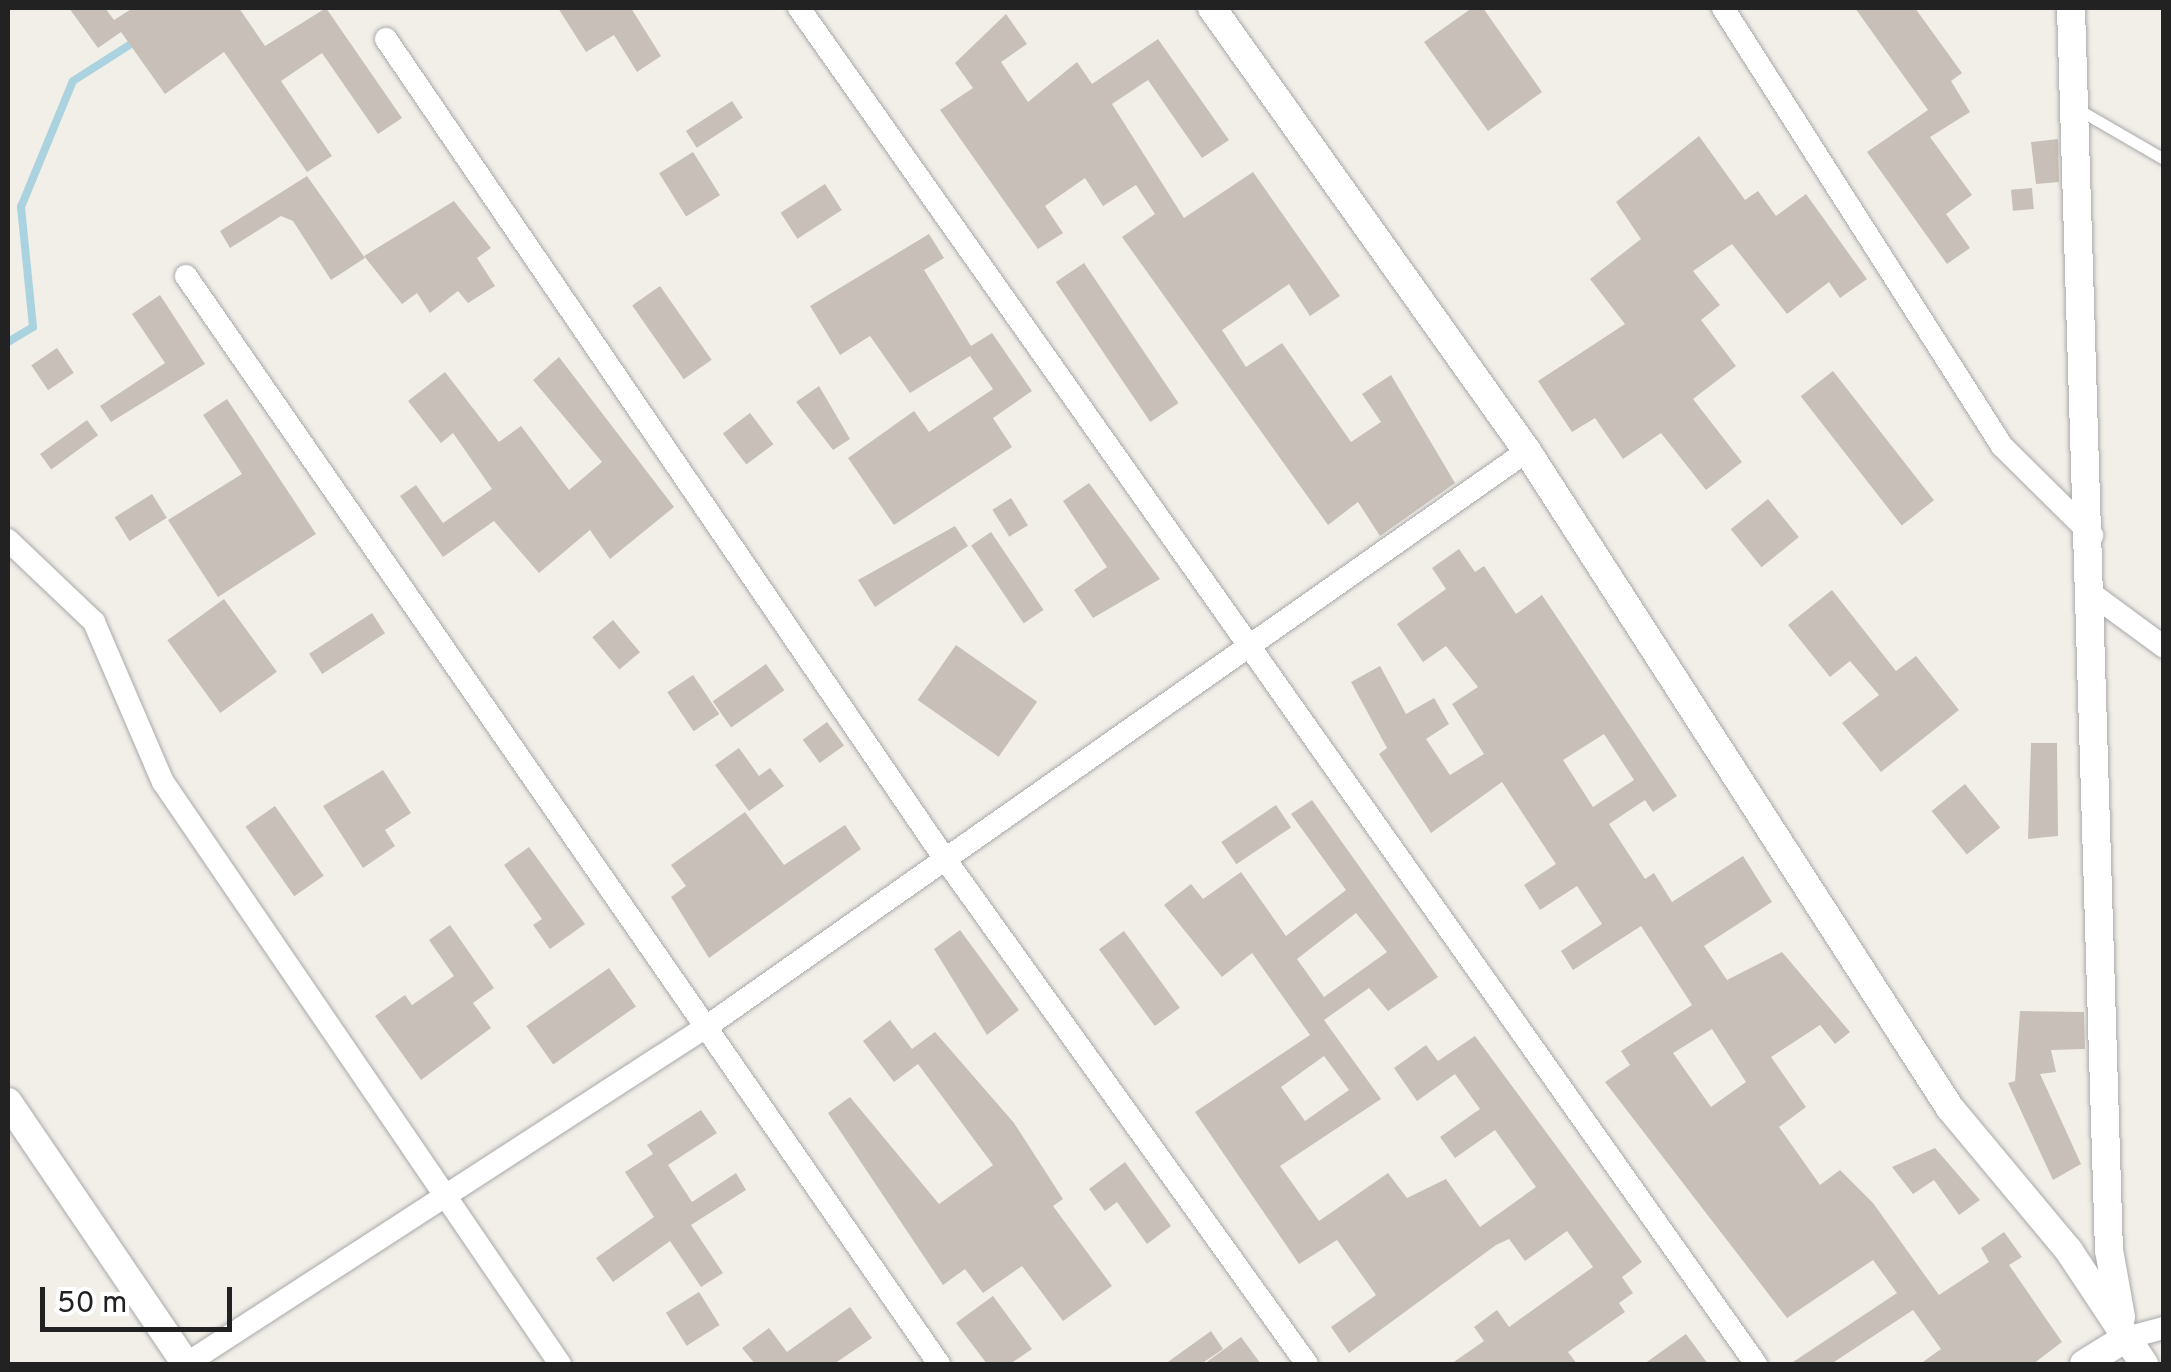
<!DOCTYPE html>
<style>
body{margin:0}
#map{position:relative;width:2171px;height:1372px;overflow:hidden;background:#f2efe9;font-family:Overpass,sans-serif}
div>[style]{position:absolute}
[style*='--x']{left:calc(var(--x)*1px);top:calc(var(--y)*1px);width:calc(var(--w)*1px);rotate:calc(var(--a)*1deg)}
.stream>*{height:8px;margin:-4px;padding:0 4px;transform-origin:4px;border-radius:4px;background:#aad3df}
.building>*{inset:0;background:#c7bfb8;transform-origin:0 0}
.roads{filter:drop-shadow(0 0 2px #a9a9a9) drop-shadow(0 0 2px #a9a9a9)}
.service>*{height:11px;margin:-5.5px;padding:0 5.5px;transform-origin:5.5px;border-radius:5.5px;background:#fff}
.minor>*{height:22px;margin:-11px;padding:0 11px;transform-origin:11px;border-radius:11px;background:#fff}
.tertiary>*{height:28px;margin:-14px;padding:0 14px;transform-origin:14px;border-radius:14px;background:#fff}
span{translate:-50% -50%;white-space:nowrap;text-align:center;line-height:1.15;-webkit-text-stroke:8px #fff;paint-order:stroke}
.frame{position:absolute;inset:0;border:10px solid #222;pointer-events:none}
.scale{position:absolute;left:40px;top:1287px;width:192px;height:45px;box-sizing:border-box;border:5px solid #222;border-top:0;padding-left:12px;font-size:30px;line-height:35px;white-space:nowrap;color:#222;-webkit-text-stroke:8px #fff;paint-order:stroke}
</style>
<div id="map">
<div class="stream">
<div style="--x:8;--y:342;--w:29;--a:-31"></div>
<div style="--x:33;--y:327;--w:121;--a:-95.7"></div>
<div style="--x:21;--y:207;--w:136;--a:-67.6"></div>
<div style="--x:73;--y:81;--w:76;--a:-32.6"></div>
</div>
<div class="building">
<div style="clip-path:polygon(69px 8px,105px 8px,114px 20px,133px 8px,239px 8px,265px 46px,326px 8px,402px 118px,378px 134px,322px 53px,281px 81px,332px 156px,307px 172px,224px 52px,165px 94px,121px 32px,98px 48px)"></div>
<div style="clip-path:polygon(558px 8px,631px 8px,661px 56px,637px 72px,614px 35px,586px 52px)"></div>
<div style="clip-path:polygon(1472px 8px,1483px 8px,1542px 92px,1488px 131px,1424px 42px)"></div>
<div style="clip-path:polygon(1855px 8px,1915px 8px,1962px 73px,1951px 81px,1970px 112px,1930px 137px,1972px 195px,1946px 214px,1970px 248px,1947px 264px,1867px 152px,1928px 110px)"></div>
<div style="clip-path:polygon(1006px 14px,1027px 44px,1001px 62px,1028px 102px,1077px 62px,1092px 84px,1158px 39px,1229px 140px,1202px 158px,1148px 80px,1112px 104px,1184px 218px,1253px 172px,1340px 296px,1310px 316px,1289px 284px,1222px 330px,1246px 367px,1282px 343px,1351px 442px,1381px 422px,1362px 394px,1391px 375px,1455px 483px,1380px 536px,1358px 502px,1328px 525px,1122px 237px,1155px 214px,1136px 185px,1103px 206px,1085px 178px,1045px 206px,1063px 233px,1038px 249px,940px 110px,973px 88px,955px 63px)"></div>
<div style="left:732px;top:101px;width:20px;height:55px;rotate:57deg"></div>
<div style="clip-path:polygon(1699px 136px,1745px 200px,1758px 191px,1776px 216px,1806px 194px,1867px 279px,1840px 298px,1829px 282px,1787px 314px,1732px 244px,1693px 271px,1720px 305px,1701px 320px,1736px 366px,1693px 399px,1742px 462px,1706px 490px,1661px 433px,1623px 459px,1595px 418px,1572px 432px,1538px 381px,1625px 324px,1590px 279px,1641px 239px,1616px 202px)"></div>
<div style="clip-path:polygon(2058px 139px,2059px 182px,2036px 184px,2031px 142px)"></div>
<div style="left:693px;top:152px;width:51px;height:40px;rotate:58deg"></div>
<div style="clip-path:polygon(307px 176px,365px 258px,331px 280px,293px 221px,281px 216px,230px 248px,220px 231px)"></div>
<div style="left:825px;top:184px;width:31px;height:53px;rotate:57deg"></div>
<div style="left:2032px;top:188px;width:21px;height:21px;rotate:85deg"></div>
<div style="clip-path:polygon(454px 201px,491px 248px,477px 258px,495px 286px,468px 303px,458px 291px,430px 313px,417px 293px,402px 304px,364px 256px)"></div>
<div style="clip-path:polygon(929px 234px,944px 258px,924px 270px,971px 346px,992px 333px,1032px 391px,993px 418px,1012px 447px,894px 525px,848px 458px,914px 411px,929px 432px,993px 389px,970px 356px,910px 393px,870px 336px,840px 355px,810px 306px)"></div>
<div style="left:1084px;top:263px;width:169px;height:34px;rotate:56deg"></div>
<div style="left:660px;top:286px;width:90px;height:34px;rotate:55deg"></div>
<div style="clip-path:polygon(160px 295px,205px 364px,111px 422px,100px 406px,165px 363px,132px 314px)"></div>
<div style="left:57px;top:348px;width:30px;height:31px;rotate:56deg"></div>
<div style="clip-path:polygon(559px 357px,674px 507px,610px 559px,590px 530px,539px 573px,494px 521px,443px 557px,400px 496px,416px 485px,443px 523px,492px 489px,453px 433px,441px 443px,408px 401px,445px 372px,499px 442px,521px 426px,569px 490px,602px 462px,533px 380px)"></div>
<div style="left:1833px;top:371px;width:164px;height:41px;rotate:52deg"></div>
<div style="clip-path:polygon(819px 386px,850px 439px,833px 450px,796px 402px)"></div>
<div style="clip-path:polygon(227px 399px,316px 534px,218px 597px,168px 520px,242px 474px,203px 415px)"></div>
<div style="left:750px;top:413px;width:39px;height:34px;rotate:53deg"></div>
<div style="left:87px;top:420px;width:19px;height:58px;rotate:54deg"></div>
<div style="clip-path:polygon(1089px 483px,1160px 579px,1093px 618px,1074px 590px,1107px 567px,1063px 501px)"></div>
<div style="left:152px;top:494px;width:28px;height:44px;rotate:58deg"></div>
<div style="left:1011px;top:498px;width:32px;height:22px;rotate:58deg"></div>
<div style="left:1768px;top:499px;width:49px;height:48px;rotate:51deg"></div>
<div style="clip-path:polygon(955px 526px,968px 546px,875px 607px,858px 580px)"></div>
<div style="left:991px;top:532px;width:94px;height:24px;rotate:56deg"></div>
<div style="clip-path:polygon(evenodd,1459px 549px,1475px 572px,1484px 566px,1516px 614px,1542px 595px,1677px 796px,1653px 812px,1645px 800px,1609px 824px,1645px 879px,1654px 873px,1672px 902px,1743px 856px,1772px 902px,1704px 946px,1727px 980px,1782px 952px,1850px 1032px,1835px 1044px,1820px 1025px,1771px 1057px,1806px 1107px,1779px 1127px,1820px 1185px,1840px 1170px,1873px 1203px,1939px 1295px,1989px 1262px,1981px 1248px,2004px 1232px,2022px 1257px,2009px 1265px,2062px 1342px,2033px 1364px,1920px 1364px,1941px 1349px,1913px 1310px,1831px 1364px,1790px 1364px,1897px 1293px,1873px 1260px,1787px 1318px,1605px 1082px,1630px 1065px,1621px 1051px,1692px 1005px,1641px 926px,1573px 970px,1561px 951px,1602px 924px,1577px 886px,1540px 910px,1524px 885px,1556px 864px,1502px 782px,1431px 833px,1379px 754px,1387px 748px,1351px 682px,1380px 666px,1406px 714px,1434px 698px,1449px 724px,1426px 739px,1450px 775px,1484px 754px,1452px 704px,1478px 687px,1446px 646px,1423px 662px,1397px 624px,1446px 589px,1432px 568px,1459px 549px,1604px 734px,1634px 780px,1593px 807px,1563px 760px,1604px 734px,1459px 549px,1712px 1029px,1746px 1082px,1711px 1107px,1673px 1053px,1712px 1029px)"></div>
<div style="clip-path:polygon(1832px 590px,1896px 671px,1916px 656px,1959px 710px,1881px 772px,1842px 723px,1879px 695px,1850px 661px,1830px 677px,1788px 625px)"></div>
<div style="left:224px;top:599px;width:90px;height:70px;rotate:54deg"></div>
<div style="left:372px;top:613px;width:24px;height:75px;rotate:57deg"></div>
<div style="left:613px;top:620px;width:42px;height:27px;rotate:50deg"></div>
<div style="left:956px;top:645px;width:99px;height:67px;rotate:35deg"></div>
<div style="left:766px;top:664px;width:32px;height:65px;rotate:55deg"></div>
<div style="left:693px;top:675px;width:47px;height:31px;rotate:56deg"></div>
<div style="left:827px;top:722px;width:29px;height:30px;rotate:54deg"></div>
<div style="clip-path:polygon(2031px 743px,2057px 743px,2058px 836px,2028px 839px)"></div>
<div style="clip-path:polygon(739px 748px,759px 776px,770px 768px,784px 786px,749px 811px,715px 765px)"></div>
<div style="clip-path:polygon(383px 770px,411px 813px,385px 830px,395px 846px,363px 868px,323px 806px)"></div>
<div style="left:1965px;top:784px;width:56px;height:43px;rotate:51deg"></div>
<div style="clip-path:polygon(evenodd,1312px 800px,1438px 977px,1388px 1011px,1369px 988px,1324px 1020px,1381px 1099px,1280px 1166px,1319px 1221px,1388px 1173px,1407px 1198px,1446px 1179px,1480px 1227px,1536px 1187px,1495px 1130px,1455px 1158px,1440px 1137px,1480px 1109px,1455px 1074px,1417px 1101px,1394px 1068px,1426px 1045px,1438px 1061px,1475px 1036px,1642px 1262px,1622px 1277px,1633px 1293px,1619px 1303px,1625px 1312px,1568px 1352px,1577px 1364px,1451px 1364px,1484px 1341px,1474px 1327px,1497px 1310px,1509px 1327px,1593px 1267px,1567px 1231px,1525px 1261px,1509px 1239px,1496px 1245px,1349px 1353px,1331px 1327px,1376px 1295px,1337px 1240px,1299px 1264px,1195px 1112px,1310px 1035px,1252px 953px,1222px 977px,1164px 905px,1191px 884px,1203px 899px,1241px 872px,1286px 936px,1346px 890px,1291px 814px,1312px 800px,1356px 913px,1387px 952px,1324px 997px,1297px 959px,1356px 913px,1312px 800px,1324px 1056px,1349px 1090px,1305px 1121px,1281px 1087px,1324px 1056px)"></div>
<div style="left:1276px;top:805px;width:27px;height:66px;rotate:56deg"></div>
<div style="left:275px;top:806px;width:85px;height:36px;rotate:55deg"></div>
<div style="clip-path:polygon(745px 812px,784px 865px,845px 825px,861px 849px,709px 958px,671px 897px,686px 886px,671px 865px)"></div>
<div style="clip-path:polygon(529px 847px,585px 924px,550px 949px,533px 925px,542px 919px,504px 865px)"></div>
<div style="clip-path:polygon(450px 925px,494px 988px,473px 1003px,491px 1028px,421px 1080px,375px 1016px,405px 995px,412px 1005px,454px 976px,429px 940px)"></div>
<div style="clip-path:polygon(960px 930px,1019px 1010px,987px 1035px,934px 949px)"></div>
<div style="left:1124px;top:931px;width:95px;height:31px;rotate:54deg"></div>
<div style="left:609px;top:968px;width:47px;height:101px;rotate:55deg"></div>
<div style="clip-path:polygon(2020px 1011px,2084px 1012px,2085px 1049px,2051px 1050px,2056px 1072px,2040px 1074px,2081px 1164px,2053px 1180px,2008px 1083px,2015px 1081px)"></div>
<div style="clip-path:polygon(890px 1020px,912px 1049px,935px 1032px,1014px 1123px,1063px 1199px,1053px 1206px,1112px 1286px,1063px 1321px,1022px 1266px,983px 1293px,965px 1269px,943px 1285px,828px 1113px,850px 1097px,939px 1204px,993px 1165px,918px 1064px,894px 1082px,863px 1041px)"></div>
<div style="clip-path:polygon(701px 1110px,717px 1133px,668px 1165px,692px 1202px,736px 1173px,746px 1190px,691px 1225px,723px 1273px,701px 1287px,670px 1241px,613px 1282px,596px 1258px,654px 1217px,625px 1172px,653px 1154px,647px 1145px)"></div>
<div style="clip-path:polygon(1935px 1148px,1980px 1200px,1959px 1215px,1934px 1180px,1913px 1194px,1892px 1167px)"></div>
<div style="clip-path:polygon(1125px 1162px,1171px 1226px,1147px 1244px,1117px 1202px,1105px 1211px,1089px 1189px)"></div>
<div style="left:699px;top:1292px;width:39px;height:39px;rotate:58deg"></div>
<div style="clip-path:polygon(993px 1296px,1032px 1349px,1010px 1364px,987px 1364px,956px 1323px)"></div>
<div style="clip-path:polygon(850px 1307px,872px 1338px,834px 1364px,755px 1364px,742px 1348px,769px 1328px,787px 1352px)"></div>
<div style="clip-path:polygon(1211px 1331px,1223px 1349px,1201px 1364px,1165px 1364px)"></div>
<div style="clip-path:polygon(1686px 1334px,1708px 1364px,1644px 1364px)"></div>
<div style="clip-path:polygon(1241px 1337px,1261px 1364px,1204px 1364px)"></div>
</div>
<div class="roads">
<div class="service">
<div style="--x:2076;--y:108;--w:102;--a:30.1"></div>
</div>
<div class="minor">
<div style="--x:799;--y:8;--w:1660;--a:54.79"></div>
<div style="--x:1723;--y:8;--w:519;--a:57.5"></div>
<div style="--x:2002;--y:446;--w:127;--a:44.7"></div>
<div style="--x:386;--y:39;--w:992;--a:55.72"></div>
<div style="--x:945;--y:859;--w:621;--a:54.37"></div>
<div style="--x:186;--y:276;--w:1323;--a:55.31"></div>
<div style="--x:8;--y:540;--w:119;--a:43.6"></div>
<div style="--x:94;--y:622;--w:174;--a:66.7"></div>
<div style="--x:163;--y:782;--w:705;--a:55.7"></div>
<div style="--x:2096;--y:597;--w:84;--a:36.3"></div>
<div style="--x:2126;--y:1338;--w:39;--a:-15"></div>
<div style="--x:186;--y:1364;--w:620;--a:-32.95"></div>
<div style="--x:706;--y:1027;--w:1003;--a:-35.05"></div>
</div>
<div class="tertiary">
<div style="--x:1212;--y:8;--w:544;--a:54.58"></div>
<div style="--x:1527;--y:451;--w:781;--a:57.23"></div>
<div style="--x:1950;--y:1108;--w:186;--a:50.2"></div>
<div style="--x:2069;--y:1251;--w:136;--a:56.4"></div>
<div style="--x:2071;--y:8;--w:1243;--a:88.25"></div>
<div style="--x:2109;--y:1250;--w:68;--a:79.8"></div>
<div style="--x:8;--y:1102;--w:317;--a:55.8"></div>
<div style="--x:2084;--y:1364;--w:49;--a:-31.8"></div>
</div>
</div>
<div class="frame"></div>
<div class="scale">50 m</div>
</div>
